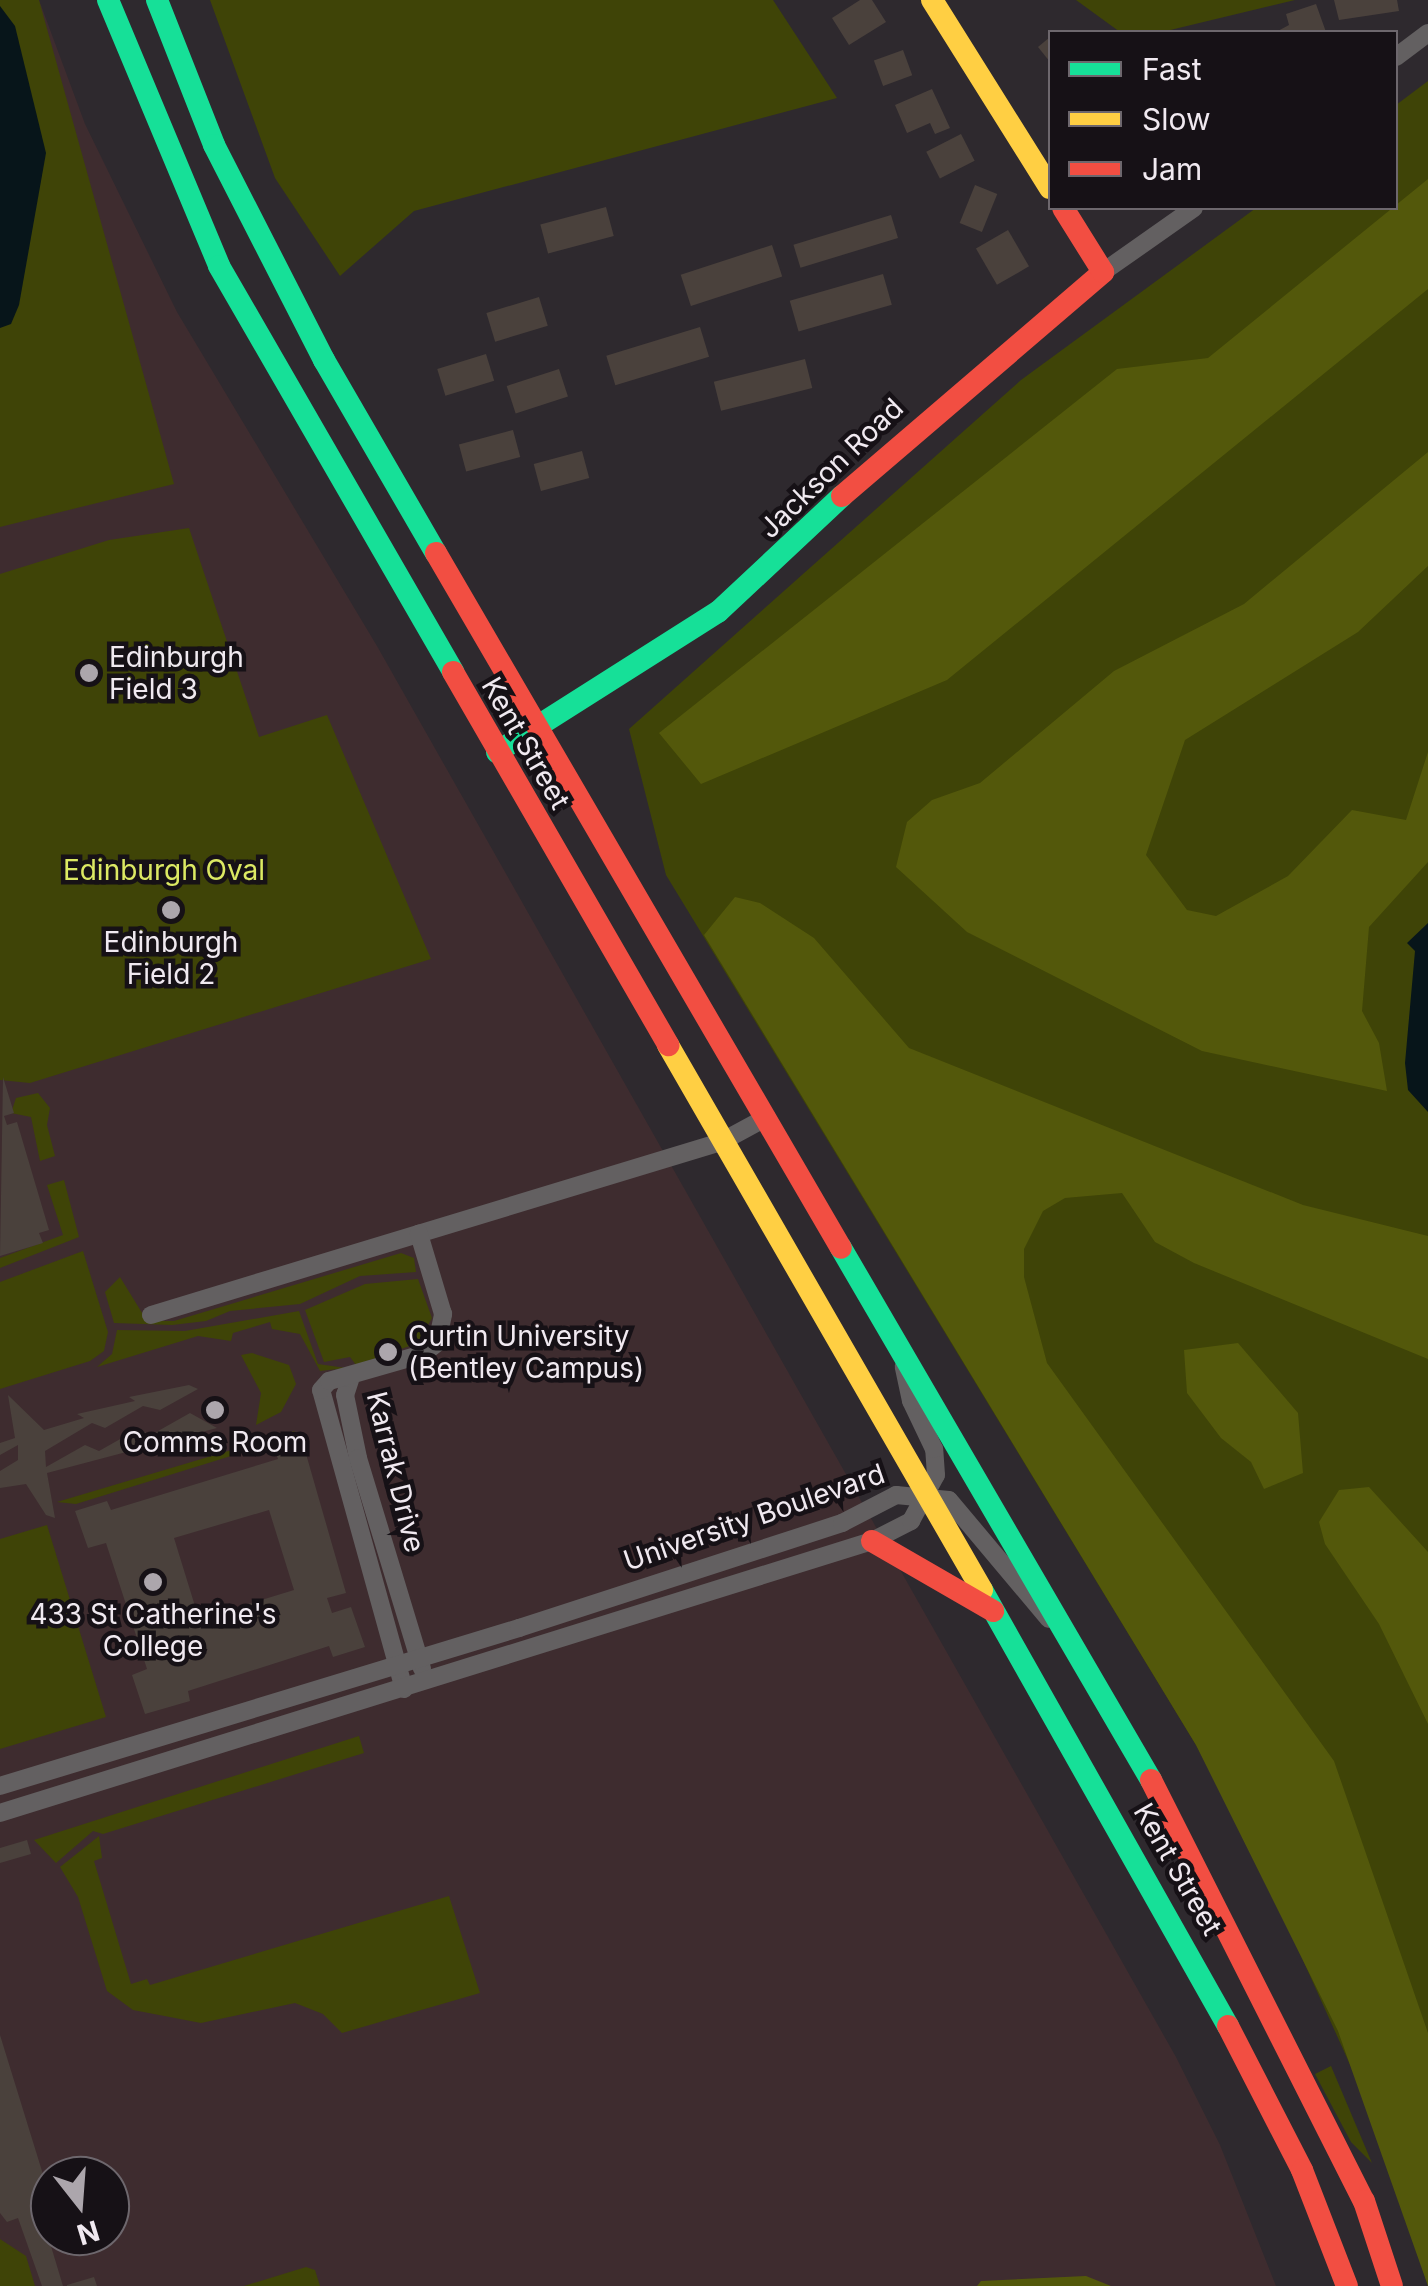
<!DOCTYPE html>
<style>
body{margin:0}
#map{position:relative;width:1428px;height:2286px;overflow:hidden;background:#2e292e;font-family:Inter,sans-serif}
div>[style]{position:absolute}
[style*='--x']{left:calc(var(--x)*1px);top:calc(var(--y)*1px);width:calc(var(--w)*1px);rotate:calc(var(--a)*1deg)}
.education>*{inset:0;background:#3e2c2f}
.green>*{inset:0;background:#3f4407}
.forest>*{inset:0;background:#53580b}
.water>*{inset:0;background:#07151a}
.building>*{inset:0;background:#4a413c;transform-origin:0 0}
.round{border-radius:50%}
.street>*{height:18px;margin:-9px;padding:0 9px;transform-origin:9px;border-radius:9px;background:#636061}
.fast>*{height:22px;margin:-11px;padding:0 11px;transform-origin:11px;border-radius:11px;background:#16e098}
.slow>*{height:22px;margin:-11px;padding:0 11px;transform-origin:11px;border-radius:11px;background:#ffcf43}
.jam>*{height:22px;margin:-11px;padding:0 11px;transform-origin:11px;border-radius:11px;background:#f24e42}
.dots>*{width:28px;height:28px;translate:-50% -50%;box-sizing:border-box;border:5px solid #161116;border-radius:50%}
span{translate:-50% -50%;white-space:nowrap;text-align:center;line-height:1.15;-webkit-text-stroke:9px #161116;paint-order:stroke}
.street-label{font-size:28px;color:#f0e9f0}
.poi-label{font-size:28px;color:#f0e9f0}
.left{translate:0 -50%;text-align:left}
.park-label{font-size:28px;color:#dce963}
.legend{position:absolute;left:1048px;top:30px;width:350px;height:180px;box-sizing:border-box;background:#161116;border:2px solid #6d676d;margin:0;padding:12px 18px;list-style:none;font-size:30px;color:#f0e9f0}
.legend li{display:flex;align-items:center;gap:20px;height:50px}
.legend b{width:50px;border:2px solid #6d676d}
.north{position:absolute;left:30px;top:2156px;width:100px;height:100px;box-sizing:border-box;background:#161116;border:2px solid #6d676d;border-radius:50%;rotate:163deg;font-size:28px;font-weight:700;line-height:40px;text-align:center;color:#f0e9f0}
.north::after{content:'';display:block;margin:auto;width:35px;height:45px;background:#aca6ac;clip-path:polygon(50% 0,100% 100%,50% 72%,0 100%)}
</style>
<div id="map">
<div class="education">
<div style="clip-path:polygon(evenodd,0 0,39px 0,85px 124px,177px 312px,377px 646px,1176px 2057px,1220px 2145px,1276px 2286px,0 2286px,0 0,50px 2176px,110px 2176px,110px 2236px,50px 2236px,50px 2176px)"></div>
</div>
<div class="green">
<div style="clip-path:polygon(0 0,39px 0,174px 484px,0 527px)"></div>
<div style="clip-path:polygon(210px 0,773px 0,837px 98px,414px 211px,340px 276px,275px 178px)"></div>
<div style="clip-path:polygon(1076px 0,1295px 0,1162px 32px,1120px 32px)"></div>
<div style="clip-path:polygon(1428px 81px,1428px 2286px,1374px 2118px,1266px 1878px,1196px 1745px,666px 875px,629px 729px,1021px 380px,1256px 208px,1396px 208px,1396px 105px)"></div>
<div style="clip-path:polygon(189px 528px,259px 737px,327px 715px,431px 959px,30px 1083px,0 1080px,0 574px,109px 540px)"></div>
<div style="clip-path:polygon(38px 1093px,50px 1108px,47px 1125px,55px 1156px,40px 1161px,31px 1117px,11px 1113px,16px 1098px)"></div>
<div style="clip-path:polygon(64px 1180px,79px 1237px,0 1268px,0 1258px,63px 1235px,47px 1185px)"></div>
<div style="clip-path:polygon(83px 1251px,108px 1332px,104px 1351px,90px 1361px,0 1389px,0 1282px)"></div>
<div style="clip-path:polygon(401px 1253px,414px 1258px,416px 1272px,360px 1276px,300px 1304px,230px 1311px,206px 1321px,172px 1325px,114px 1323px,105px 1292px,120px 1277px,147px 1321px,174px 1321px)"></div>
<div style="clip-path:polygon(418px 1279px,432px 1318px,418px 1343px,356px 1365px,350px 1357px,324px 1362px,305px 1310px,365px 1284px)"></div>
<div style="clip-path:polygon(299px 1311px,318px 1364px,346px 1368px,320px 1371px,300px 1334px,272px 1329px,270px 1322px,233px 1333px,231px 1341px,198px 1336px,97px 1367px,112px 1354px,117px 1330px,185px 1331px)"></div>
<div style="clip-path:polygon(252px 1353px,289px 1365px,296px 1384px,281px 1412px,256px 1425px,261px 1393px,241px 1355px)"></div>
<div style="clip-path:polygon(295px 1431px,286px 1439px,76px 1504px,57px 1502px)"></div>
<div style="clip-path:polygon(47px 1525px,106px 1717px,0 1749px,0 1539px)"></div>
<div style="clip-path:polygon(359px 1736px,364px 1753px,103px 1834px,93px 1831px,56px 1863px,34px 1840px)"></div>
<div style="clip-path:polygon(99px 1836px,102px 1858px,94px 1861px,131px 1984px,147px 1979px,150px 1985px,449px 1896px,480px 1993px,342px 2033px,323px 2014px,295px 2003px,201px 2023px,133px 2010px,107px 1991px,78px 1897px,60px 1867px)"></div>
<div style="clip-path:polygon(1331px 2066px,1372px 2163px,1351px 2142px,1315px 2074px)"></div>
<div style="clip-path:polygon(0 2239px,26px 2256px,35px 2286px,0 2286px)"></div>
<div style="clip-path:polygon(306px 2267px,315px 2270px,320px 2286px,244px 2286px)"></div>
</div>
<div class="forest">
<div style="clip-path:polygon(1428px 179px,1428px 289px,947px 680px,701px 784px,659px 733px,1117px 369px,1208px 358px)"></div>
<div style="clip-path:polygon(1428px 452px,1428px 566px,1358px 632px,1185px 740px,1146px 855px,1187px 910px,1216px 916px,1288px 876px,1352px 810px,1406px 820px,1428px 752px,1428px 862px,1369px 927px,1362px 1011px,1379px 1043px,1387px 1091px,1202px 1051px,967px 932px,896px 867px,907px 822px,932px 800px,980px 783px,1114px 671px,1244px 604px)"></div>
<div style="clip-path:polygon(735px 897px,760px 903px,814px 938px,909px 1048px,1303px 1205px,1428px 1236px,1428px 1359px,1194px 1263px,1155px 1242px,1122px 1193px,1065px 1198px,1043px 1211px,1024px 1249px,1024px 1277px,1047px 1363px,1334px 1761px,1428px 2033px,1428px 2286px,1338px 2031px,1196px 1745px,704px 935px)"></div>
<div style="clip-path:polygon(1238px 1343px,1298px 1413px,1303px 1473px,1264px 1489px,1251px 1462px,1221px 1438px,1187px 1393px,1184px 1350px)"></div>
<div style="clip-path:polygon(1369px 1487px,1428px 1552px,1428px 1724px,1379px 1624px,1325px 1544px,1319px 1522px,1339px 1490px)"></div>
<div style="clip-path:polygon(1086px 2276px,1111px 2286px,977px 2286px,981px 2281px)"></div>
</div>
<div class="water">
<div style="clip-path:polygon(0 6px,15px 26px,46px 153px,19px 305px,11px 324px,0 328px)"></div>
<div style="clip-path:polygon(1428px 923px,1428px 1112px,1408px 1090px,1405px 1063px,1415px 951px,1407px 943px)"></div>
</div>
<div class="building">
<div style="clip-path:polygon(860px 0,872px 0,886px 22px,849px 45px,832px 18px)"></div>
<div style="clip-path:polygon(1334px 0,1397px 0,1399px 11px,1339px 20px)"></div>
<div style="clip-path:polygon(1316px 4px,1326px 32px,1276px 32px,1289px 25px,1286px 14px)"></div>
<div style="clip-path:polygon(1050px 37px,1050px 62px,1038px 47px)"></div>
<div style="left:903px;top:50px;width:27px;height:31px;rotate:70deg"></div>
<div style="clip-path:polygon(932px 89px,950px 128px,935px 134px,930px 123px,907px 133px,895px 105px)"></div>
<div style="left:961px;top:134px;width:30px;height:39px;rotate:63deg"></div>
<div style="left:975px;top:185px;width:24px;height:41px;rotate:22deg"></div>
<div style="left:606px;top:207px;width:30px;height:68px;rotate:75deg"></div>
<div style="left:891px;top:215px;width:24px;height:102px;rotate:73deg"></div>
<div style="left:1008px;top:230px;width:42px;height:37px;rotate:60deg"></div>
<div style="left:772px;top:245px;width:33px;height:96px;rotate:72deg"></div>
<div style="left:883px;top:274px;width:32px;height:97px;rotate:74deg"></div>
<div style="left:539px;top:297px;width:30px;height:55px;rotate:73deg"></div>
<div style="left:700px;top:327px;width:31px;height:98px;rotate:73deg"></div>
<div style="left:486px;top:354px;width:28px;height:51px;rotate:73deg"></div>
<div style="left:805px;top:359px;width:30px;height:94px;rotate:76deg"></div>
<div style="left:559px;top:369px;width:29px;height:55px;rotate:72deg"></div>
<div style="left:513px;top:430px;width:28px;height:56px;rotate:75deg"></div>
<div style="left:582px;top:451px;width:28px;height:50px;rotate:75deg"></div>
<div style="clip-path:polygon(3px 1077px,14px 1113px,4px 1116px,7px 1125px,17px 1122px,49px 1230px,39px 1233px,43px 1243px,0 1256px)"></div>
<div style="clip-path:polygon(189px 1385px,198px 1389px,160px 1410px,143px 1406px,105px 1428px,92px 1423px,45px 1451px,46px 1467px,85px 1445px,99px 1451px,138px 1429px,151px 1435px,190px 1413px,217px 1428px,47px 1473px,55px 1518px,46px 1515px,26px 1484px,0 1488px,0 1471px,18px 1460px,18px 1445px,0 1455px,0 1443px,15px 1438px,8px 1395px,44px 1430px,84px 1418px,77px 1414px,135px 1401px,129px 1397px)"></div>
<div class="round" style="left:205px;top:1399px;width:20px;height:20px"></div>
<div style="clip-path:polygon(evenodd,302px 1440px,346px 1593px,327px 1598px,332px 1613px,351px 1607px,365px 1647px,333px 1657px,329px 1646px,188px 1691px,190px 1701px,145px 1714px,132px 1675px,147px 1669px,106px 1543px,88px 1548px,75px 1511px,107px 1501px,111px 1510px,278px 1459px,274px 1448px,302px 1440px,269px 1510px,294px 1590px,199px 1619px,174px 1538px,269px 1510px)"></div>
<div style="clip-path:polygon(27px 1840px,31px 1854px,0 1863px,0 1848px)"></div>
<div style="clip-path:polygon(0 2035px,50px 2197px,38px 2203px,63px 2286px,42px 2286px,18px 2218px,7px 2222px,0 2213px)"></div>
<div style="clip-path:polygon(94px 2277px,97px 2286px,67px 2286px,67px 2285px)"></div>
</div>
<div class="street">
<div style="--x:1396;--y:57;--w:40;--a:-37"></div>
<div style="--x:1103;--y:272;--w:111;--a:-35.1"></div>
<div style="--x:151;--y:1315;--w:596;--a:-16.88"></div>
<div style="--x:721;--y:1142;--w:52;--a:-28.5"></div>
<div style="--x:351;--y:1377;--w:19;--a:108"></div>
<div style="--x:345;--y:1395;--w:64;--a:78.3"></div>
<div style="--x:358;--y:1458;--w:220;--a:73.1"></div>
<div style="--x:404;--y:1689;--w:310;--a:-105.5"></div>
<div style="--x:321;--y:1390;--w:12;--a:-48"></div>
<div style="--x:329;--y:1381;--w:98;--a:-16"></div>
<div style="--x:423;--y:1354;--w:18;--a:-38"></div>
<div style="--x:437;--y:1343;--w:30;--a:-78"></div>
<div style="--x:443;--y:1314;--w:84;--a:-106.7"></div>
<div style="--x:0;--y:1786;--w:543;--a:-16.93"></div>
<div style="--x:519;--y:1628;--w:340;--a:-18"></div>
<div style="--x:842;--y:1523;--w:61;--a:-27.4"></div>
<div style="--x:896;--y:1495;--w:53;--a:5.4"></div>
<div style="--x:949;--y:1500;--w:155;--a:50"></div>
<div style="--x:0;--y:1813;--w:913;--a:-17.32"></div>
<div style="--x:872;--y:1541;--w:44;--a:-27.1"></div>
<div style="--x:911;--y:1521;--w:52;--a:-61.5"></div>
<div style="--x:936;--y:1475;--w:26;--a:-94"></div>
<div style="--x:934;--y:1449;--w:53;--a:-115.6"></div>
<div style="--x:911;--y:1401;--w:35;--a:-102"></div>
</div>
<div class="fast">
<div style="--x:108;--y:0;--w:288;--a:67.3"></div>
<div style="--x:219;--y:266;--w:469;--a:60"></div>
<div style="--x:157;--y:0;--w:156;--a:68.5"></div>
<div style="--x:214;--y:145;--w:242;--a:62.9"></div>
<div style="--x:324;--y:360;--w:223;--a:59.9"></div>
<div style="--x:497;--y:752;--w:262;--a:-32.4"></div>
<div style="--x:718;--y:612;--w:170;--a:-43.1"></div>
<div style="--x:841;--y:1248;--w:616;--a:59.77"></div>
<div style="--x:982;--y:1590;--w:501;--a:60.57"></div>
</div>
<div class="slow">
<div style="--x:932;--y:0;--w:222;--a:57.9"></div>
<div style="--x:668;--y:1045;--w:629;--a:60.05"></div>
</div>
<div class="jam">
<div style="--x:842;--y:496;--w:344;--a:-40.6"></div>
<div style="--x:1103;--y:272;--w:75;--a:-122"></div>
<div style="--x:436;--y:553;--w:804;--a:59.77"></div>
<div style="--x:453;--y:672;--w:431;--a:60"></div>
<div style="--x:872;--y:1541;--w:140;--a:30"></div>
<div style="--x:1151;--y:1780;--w:472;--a:63.2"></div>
<div style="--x:1364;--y:2201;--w:89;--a:71.8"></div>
<div style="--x:1228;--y:2026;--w:162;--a:62.8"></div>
<div style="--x:1302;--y:2170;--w:124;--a:68.8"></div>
</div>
<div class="dots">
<div style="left:89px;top:673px;background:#aca6ac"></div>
<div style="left:171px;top:910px;background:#aca6ac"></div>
<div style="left:388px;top:1352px;background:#aca6ac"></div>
<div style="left:215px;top:1410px;background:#aca6ac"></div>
<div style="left:153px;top:1582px;background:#aca6ac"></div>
</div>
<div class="street-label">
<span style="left:831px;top:468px;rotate:-44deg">Jackson Road</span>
<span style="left:526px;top:743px;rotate:60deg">Kent Street</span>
<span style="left:396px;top:1472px;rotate:76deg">Karrak Drive</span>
<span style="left:754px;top:1517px;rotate:-19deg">University Boulevard</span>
<span style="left:1178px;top:1869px;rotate:60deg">Kent Street</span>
</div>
<div class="poi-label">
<span class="left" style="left:109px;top:673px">Edinburgh<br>Field 3</span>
<span style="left:171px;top:958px">Edinburgh<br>Field 2</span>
<span class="left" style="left:408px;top:1352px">Curtin University<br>(Bentley Campus)</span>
<span style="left:215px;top:1442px">Comms Room</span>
<span style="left:153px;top:1630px">433 St Catherine's<br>College</span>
</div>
<div class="park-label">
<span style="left:164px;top:870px">Edinburgh Oval</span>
</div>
<ul class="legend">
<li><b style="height:12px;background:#16e098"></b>Fast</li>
<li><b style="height:12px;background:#ffcf43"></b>Slow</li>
<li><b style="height:12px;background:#f24e42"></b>Jam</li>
</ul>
<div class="north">N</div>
</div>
